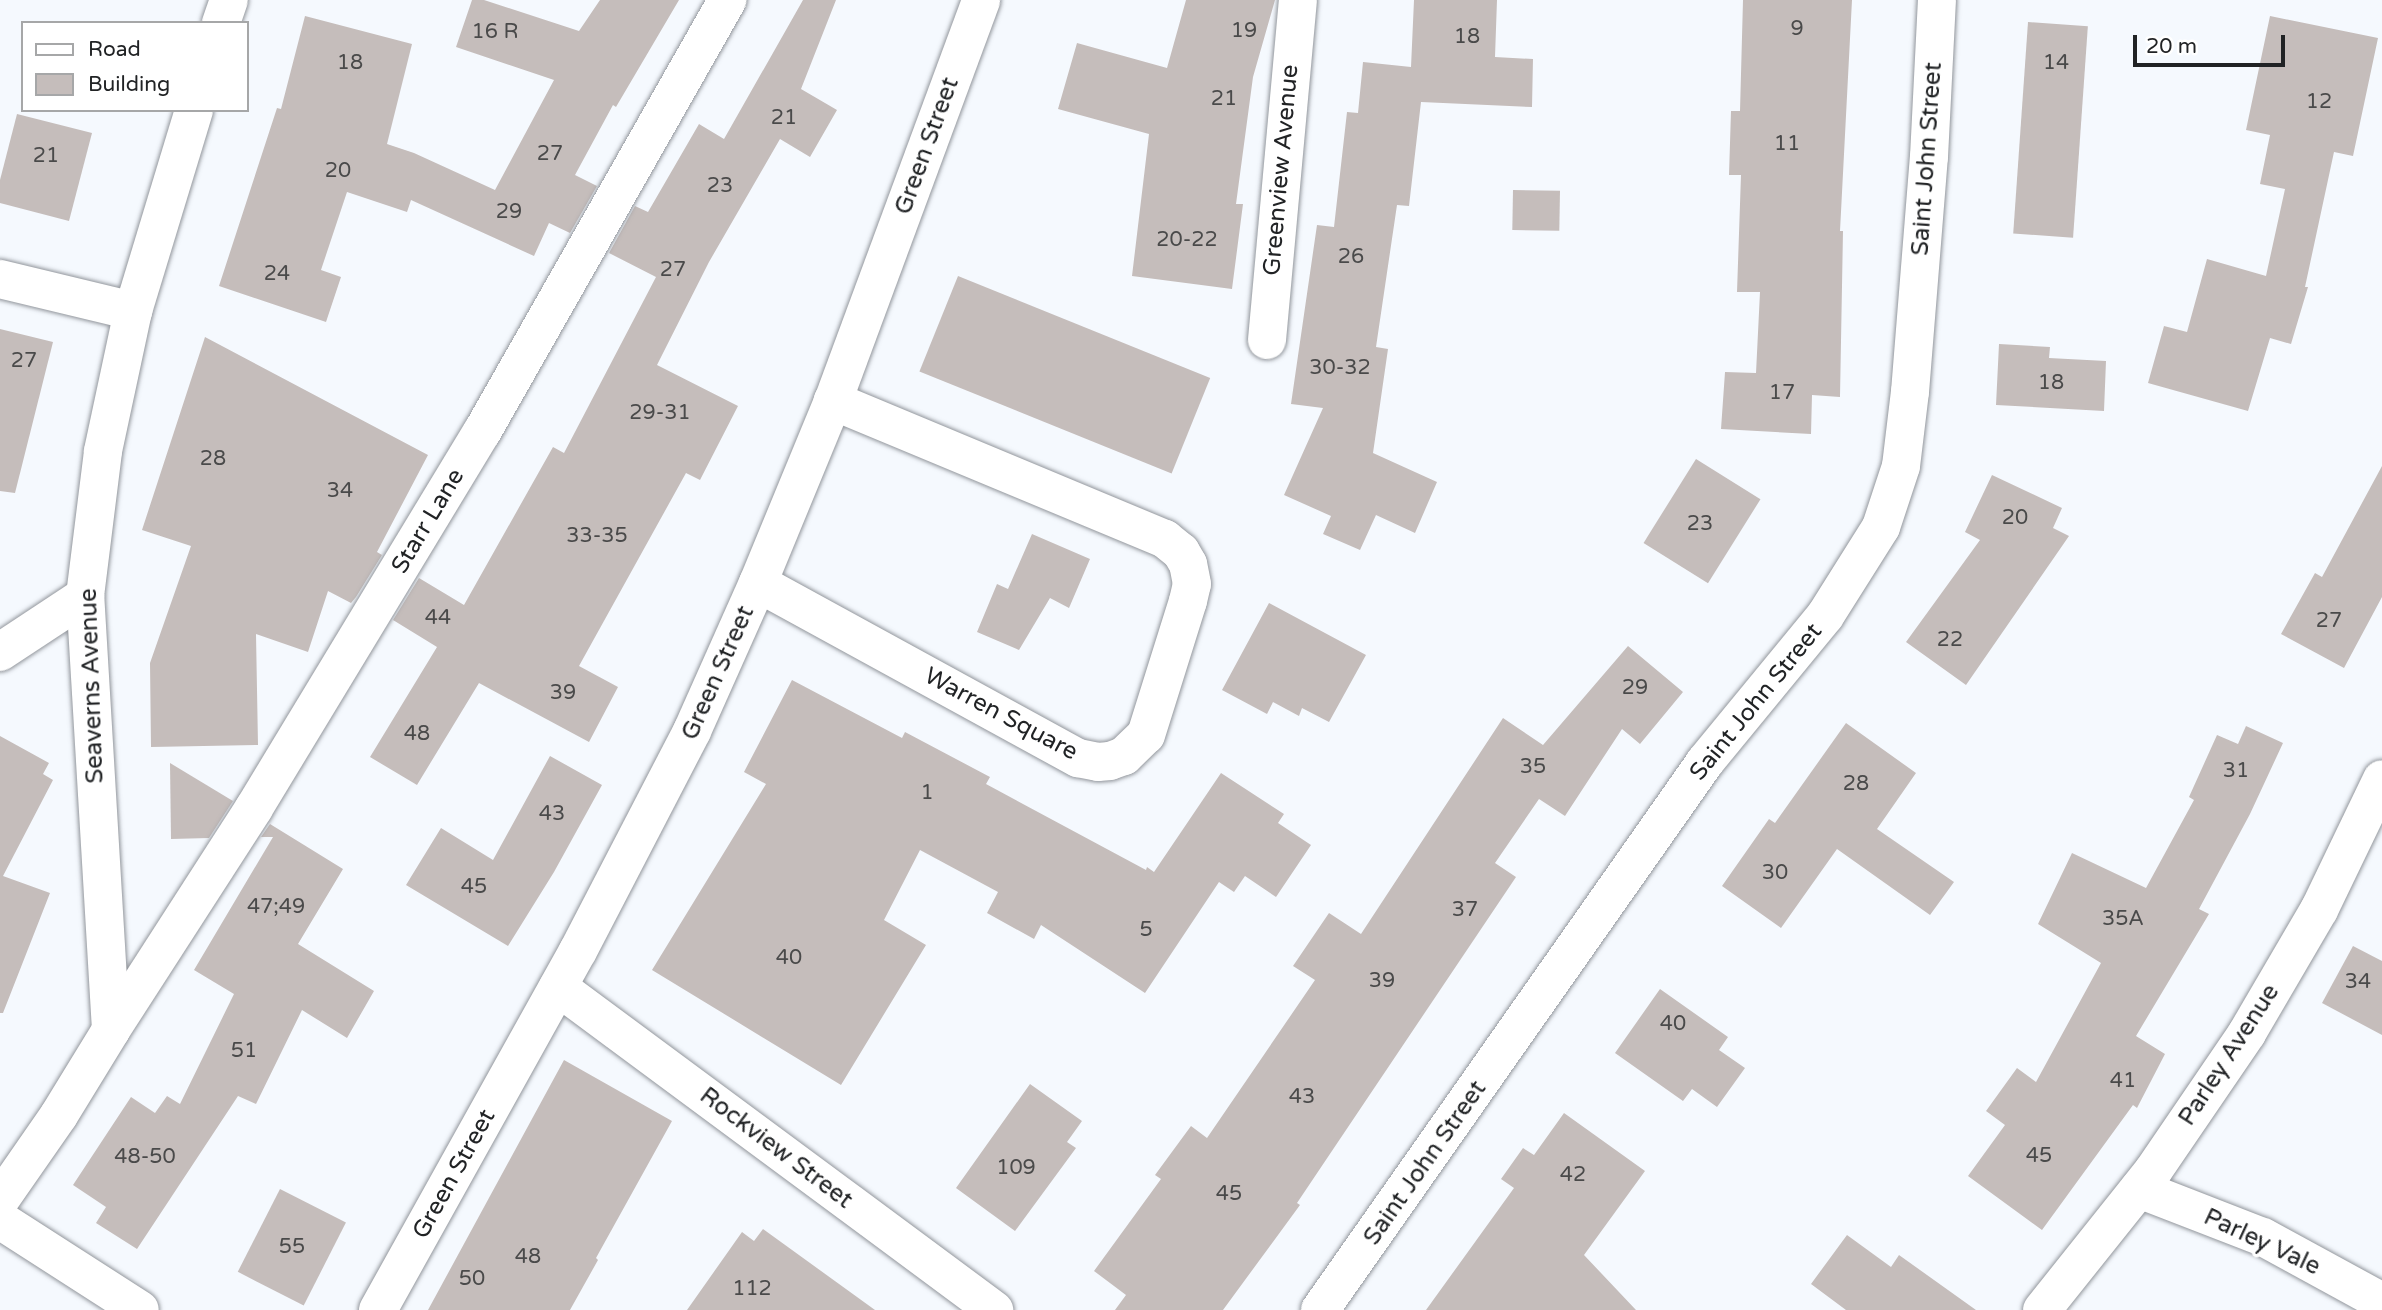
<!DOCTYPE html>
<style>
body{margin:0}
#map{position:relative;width:2382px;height:1310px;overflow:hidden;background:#f5f9fe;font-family:"Varela Round",sans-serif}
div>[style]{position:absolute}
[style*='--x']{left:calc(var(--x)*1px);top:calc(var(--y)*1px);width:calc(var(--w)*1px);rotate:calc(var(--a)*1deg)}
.building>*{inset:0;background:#c5bdbb;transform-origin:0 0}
.roads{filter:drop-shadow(0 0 2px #92969c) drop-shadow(0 0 2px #92969c)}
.minor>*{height:38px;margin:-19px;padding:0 19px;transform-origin:19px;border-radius:19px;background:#fff}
.tertiary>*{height:38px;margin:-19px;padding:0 19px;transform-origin:19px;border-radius:19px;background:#fff}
span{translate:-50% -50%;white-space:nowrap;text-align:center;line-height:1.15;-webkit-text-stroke:7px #fff;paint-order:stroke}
.number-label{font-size:21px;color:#4a4a4a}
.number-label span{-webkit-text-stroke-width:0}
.street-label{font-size:24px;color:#212325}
.legend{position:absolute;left:21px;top:21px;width:228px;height:91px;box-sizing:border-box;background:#fff;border:2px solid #a6a7a8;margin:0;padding:9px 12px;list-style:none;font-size:21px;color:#212325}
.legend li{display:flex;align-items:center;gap:14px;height:35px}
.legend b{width:35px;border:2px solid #a6a7a8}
.scale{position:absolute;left:2133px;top:35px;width:152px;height:32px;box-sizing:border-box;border:4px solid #212325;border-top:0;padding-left:9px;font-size:21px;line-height:24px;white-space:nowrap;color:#212325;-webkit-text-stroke:5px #fff;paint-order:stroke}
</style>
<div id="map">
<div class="building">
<div style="clip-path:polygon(472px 0,484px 0,579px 31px,600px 0,679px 0,616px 107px,613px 105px,575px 175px,597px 186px,570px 233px,549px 223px,534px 256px,411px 200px,407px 212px,347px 192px,321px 270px,341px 277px,326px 322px,219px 286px,277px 108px,281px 109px,305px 16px,412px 44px,387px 144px,414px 153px,495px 190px,554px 80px,456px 47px)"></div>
<div style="clip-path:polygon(803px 0,836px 0,801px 89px,837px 110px,810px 157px,780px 139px,709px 262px,657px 365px,738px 406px,700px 480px,686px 473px,579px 666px,618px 687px,589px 742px,479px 683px,417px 785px,370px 757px,437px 647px,393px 620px,419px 578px,464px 605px,553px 447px,564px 453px,656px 277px,609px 253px,635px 206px,648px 212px,699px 124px,724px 139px)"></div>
<div style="clip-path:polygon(1186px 0,1275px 0,1253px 77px,1236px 204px,1243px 204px,1232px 289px,1132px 276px,1149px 134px,1058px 109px,1077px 43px,1167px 68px)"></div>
<div style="clip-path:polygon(1414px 0,1497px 0,1495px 57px,1533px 59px,1532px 107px,1421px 102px,1409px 206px,1397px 205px,1376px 347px,1388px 349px,1373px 453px,1437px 482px,1415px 533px,1376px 515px,1360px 550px,1323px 534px,1331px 516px,1284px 495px,1323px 408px,1291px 404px,1317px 225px,1334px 227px,1347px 112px,1358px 113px,1363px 62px,1411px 67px)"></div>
<div style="clip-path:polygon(1743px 0,1852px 0,1840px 231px,1843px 231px,1840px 397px,1812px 395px,1811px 434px,1721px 429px,1725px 372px,1756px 373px,1760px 292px,1737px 292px,1741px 175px,1729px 175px,1731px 111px,1740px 111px)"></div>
<div style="clip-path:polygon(2270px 16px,2378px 38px,2353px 156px,2334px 152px,2305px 287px,2308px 287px,2291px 344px,2270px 338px,2248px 411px,2148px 383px,2164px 326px,2187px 332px,2207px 259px,2266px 276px,2285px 189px,2260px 184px,2270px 135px,2246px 130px)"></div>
<div style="left:2028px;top:22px;width:60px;height:212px;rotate:4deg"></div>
<div style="clip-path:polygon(17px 114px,92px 133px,69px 221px,0 203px,0 180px)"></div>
<div style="left:1513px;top:190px;width:47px;height:40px;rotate:1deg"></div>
<div style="left:958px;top:276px;width:272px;height:103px;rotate:22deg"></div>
<div style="clip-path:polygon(0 329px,53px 342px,15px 493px,0 491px)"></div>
<div style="clip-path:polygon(205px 337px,428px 455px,377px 552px,382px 555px,356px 597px,351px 603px,328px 591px,308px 652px,256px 634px,258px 745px,151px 747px,150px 663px,191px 546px,142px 530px)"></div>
<div style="clip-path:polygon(1999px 344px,2050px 347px,2049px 358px,2106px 361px,2104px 411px,1996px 405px)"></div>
<div style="left:1696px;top:459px;width:76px;height:99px;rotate:32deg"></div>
<div style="clip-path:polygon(2382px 466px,2382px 597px,2344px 668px,2281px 634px,2315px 573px,2322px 577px)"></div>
<div style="clip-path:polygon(1992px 475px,2062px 508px,2053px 528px,2069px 536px,1966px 685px,1906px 642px,1980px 540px,1965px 532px)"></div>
<div style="clip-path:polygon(1032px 534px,1090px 559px,1069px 608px,1050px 598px,1019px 650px,977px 632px,997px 584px,1008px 589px)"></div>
<div style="clip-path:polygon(1269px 603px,1366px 655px,1329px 722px,1302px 708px,1299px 716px,1273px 702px,1267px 714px,1222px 690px)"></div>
<div style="clip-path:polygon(1628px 646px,1683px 692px,1640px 744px,1622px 729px,1565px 816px,1539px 799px,1495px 863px,1516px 877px,1297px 1203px,1300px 1205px,1223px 1310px,1115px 1310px,1126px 1295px,1094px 1271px,1161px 1179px,1155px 1175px,1191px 1126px,1207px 1138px,1315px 980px,1293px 966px,1329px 913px,1361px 934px,1503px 718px,1543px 745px)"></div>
<div style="clip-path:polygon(792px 680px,902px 738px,905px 732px,990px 777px,986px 784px,1146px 870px,1147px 867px,1154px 872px,1221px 773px,1284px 814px,1278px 823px,1311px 845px,1276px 897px,1245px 876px,1234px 892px,1219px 882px,1145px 993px,1041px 925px,1034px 939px,987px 913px,998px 892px,920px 850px,884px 920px,926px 945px,841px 1085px,652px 970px,766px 784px,744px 772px)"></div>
<div style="clip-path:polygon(1846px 723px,1916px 773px,1877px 829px,1954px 882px,1930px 915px,1837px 849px,1781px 928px,1722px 886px,1769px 819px,1775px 823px)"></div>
<div style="clip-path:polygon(2246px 726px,2283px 743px,2250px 814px,2199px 909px,2209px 914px,2136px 1036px,2165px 1054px,2137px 1108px,2133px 1105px,2042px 1230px,1968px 1176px,2005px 1125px,1986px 1111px,2017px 1068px,2036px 1082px,2101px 963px,2038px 924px,2072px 853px,2146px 888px,2194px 800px,2189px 797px,2217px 735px,2238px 744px)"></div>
<div style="clip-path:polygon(0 736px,49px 763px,43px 774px,53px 780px,3px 876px,50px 893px,3px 1013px,0 1013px)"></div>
<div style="clip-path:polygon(550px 756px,602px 785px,554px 872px,508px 946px,406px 885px,441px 828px,493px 860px)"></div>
<div style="clip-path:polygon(170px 763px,233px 801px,209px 838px,171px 839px)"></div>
<div style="clip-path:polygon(270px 824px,343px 869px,298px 944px,374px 991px,347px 1038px,302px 1010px,256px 1104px,238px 1096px,137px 1249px,96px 1223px,106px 1207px,73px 1185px,131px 1097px,155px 1113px,167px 1096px,180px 1104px,234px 994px,194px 970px,273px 837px,261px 837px)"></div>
<div style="clip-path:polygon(2353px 946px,2382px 961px,2382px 1035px,2322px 1003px)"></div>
<div style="clip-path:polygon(1660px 989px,1728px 1037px,1719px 1050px,1745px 1068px,1717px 1107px,1692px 1089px,1683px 1101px,1615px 1053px)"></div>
<div style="clip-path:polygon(564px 1060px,672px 1121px,596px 1258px,598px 1260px,570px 1310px,428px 1310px)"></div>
<div style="clip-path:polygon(1030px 1084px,1082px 1121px,1067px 1142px,1076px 1148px,1015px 1231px,956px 1188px)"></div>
<div style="clip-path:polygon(1564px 1113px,1645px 1171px,1584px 1255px,1636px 1310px,1426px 1310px,1514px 1188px,1501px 1179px,1523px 1148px,1534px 1155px)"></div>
<div style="left:280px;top:1189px;width:74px;height:93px;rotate:27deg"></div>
<div style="clip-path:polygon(763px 1229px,875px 1310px,687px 1310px,742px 1232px,754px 1241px)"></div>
<div style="clip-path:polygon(1847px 1235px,1891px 1267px,1899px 1255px,1976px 1310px,1846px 1310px,1811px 1284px)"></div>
</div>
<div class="roads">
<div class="minor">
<div style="--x:0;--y:279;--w:137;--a:13.5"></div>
<div style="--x:1267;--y:340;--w:341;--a:-84.8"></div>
<div style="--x:758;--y:583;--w:365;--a:28.7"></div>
<div style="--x:1078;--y:758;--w:20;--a:11"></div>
<div style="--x:1098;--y:762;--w:12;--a:-5"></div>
<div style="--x:1110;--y:761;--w:15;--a:-20"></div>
<div style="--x:1124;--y:756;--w:30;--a:-44"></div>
<div style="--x:1146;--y:735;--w:140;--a:-72.6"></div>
<div style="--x:1188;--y:601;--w:17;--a:-77"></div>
<div style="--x:1192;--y:584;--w:20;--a:-101"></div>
<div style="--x:1188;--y:564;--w:14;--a:-120"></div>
<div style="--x:1181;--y:552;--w:21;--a:-141"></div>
<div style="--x:1165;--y:539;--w:360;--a:-157.4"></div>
<div style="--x:0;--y:652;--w:102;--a:-33.4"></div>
<div style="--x:558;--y:987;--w:543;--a:36.53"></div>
<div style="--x:111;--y:1030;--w:264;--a:-57.2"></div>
<div style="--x:254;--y:808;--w:440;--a:-58.8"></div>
<div style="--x:482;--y:432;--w:497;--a:-60.4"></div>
<div style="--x:2139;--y:1189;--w:133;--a:21.2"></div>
<div style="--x:2263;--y:1237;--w:136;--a:28.6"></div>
<div style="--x:0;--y:1220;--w:166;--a:32.7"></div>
<div style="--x:1320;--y:1310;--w:670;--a:-54.91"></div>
<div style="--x:1705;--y:762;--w:189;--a:-50.6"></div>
<div style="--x:1825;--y:616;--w:105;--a:-57.8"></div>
<div style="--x:1881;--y:527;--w:64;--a:-71.8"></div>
<div style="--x:1901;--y:466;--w:75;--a:-83.1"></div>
<div style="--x:1910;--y:392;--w:236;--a:-85.4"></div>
<div style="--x:1929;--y:157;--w:157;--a:-87.1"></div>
<div style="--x:2042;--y:1310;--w:178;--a:-51.4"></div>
<div style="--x:2153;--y:1171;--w:167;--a:-55.7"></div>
<div style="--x:2247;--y:1033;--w:143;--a:-59.7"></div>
<div style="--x:2319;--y:910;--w:145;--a:-64.3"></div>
</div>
<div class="tertiary">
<div style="--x:221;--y:23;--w:24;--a:-71"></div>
<div style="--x:0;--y:1200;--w:103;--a:-55.2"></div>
<div style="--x:59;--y:1115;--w:100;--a:-58.5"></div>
<div style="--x:111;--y:1030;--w:435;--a:-93.4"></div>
<div style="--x:85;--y:596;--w:146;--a:-82.9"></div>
<div style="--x:103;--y:451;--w:143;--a:-77.9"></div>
<div style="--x:133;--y:311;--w:210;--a:-73.1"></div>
<div style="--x:378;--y:1310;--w:411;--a:-60.9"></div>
<div style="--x:578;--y:951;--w:248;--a:-62.6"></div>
<div style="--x:692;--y:731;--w:162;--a:-66"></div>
<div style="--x:758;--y:583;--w:197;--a:-67.6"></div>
<div style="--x:833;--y:401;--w:427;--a:-69.7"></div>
</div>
</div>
<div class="number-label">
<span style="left:1797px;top:29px">9</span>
<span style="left:1244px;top:31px">19</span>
<span style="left:495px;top:32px">16 R</span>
<span style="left:1467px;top:37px">18</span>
<span style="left:350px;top:63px">18</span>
<span style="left:2056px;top:63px">14</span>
<span style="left:1224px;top:99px">21</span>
<span style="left:2319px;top:102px">12</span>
<span style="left:784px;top:118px">21</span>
<span style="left:1787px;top:144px">11</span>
<span style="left:550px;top:154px">27</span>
<span style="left:46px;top:156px">21</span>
<span style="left:338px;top:171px">20</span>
<span style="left:720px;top:186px">23</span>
<span style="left:509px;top:212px">29</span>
<span style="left:1187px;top:240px">20-22</span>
<span style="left:1351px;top:257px">26</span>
<span style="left:673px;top:270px">27</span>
<span style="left:277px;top:274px">24</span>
<span style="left:24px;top:361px">27</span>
<span style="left:1340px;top:368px">30-32</span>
<span style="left:2051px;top:383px">18</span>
<span style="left:1782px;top:393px">17</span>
<span style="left:660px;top:413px">29-31</span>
<span style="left:213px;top:459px">28</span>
<span style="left:340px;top:491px">34</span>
<span style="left:2015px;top:518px">20</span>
<span style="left:1700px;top:524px">23</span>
<span style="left:597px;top:536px">33-35</span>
<span style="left:438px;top:618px">44</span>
<span style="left:2329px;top:621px">27</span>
<span style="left:1950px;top:640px">22</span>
<span style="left:1635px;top:688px">29</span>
<span style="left:563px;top:693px">39</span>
<span style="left:417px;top:734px">48</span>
<span style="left:1533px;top:767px">35</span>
<span style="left:2236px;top:771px">31</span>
<span style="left:1856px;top:784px">28</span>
<span style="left:927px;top:793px">1</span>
<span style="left:552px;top:814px">43</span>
<span style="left:1775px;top:873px">30</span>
<span style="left:474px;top:887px">45</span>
<span style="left:276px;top:907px">47;49</span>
<span style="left:1465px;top:910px">37</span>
<span style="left:2123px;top:919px">35A</span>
<span style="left:1146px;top:930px">5</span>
<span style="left:789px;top:958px">40</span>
<span style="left:1382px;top:981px">39</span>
<span style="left:2358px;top:982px">34</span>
<span style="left:1673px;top:1024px">40</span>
<span style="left:244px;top:1051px">51</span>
<span style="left:2123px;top:1081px">41</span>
<span style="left:1302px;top:1097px">43</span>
<span style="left:2039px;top:1156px">45</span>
<span style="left:145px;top:1157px">48-50</span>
<span style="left:1016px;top:1168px">109</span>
<span style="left:1573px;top:1175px">42</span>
<span style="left:1229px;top:1194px">45</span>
<span style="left:292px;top:1247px">55</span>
<span style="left:528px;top:1257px">48</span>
<span style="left:472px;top:1279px">50</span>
<span style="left:752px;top:1289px">112</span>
</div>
<div class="street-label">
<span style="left:927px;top:146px;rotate:-70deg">Green Street</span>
<span style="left:1927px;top:159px;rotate:-86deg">Saint John Street</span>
<span style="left:1281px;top:170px;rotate:-85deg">Greenview Avenue</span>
<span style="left:428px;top:521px;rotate:-59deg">Starr Lane</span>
<span style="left:718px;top:673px;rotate:-66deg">Green Street</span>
<span style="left:92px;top:686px;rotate:-92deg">Seaverns Avenue</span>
<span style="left:1756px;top:702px;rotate:-51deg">Saint John Street</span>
<span style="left:1001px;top:714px;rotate:28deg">Warren Square</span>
<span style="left:2229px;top:1055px;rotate:-57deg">Parley Avenue</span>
<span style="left:776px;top:1148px;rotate:37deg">Rockview Street</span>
<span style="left:1425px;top:1163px;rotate:-55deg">Saint John Street</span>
<span style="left:454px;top:1174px;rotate:-61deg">Green Street</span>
<span style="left:2262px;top:1242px;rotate:25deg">Parley Vale</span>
</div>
<ul class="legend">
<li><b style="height:9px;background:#fff"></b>Road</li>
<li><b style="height:19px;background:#c5bdbb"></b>Building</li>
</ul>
<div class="scale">20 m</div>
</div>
